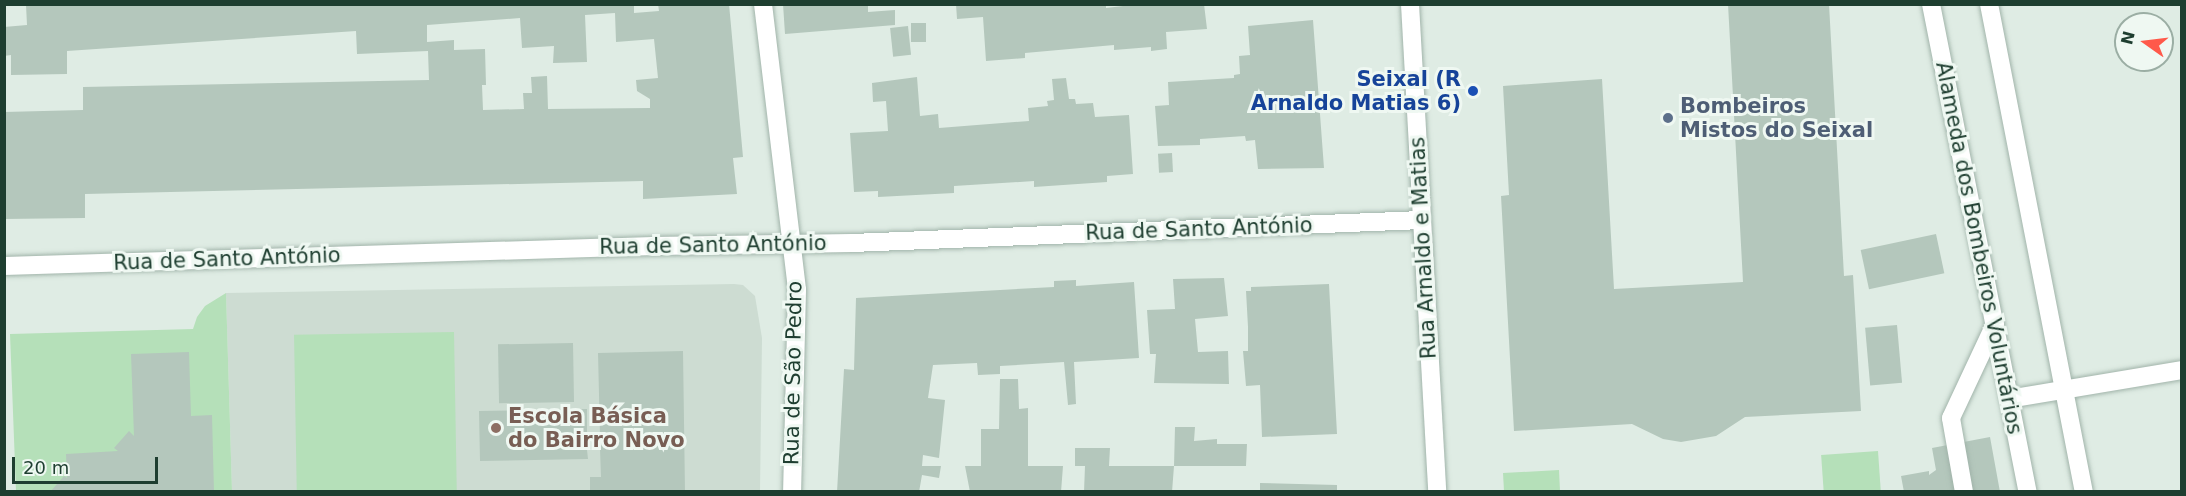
<!DOCTYPE html>
<meta charset="utf-8">
<style>
body{margin:0}
#map{position:relative;width:2186px;height:496px;overflow:hidden;background:#dfece4;font-family:"DejaVu Sans",sans-serif}
div>[style]{position:absolute}
[style*='--x']{left:calc(var(--x)*1px);top:calc(var(--y)*1px);width:calc(var(--w)*1px);rotate:calc(var(--a)*1deg)}
.built>*{inset:0;background:#cddcd2}
.green>*{inset:0;background:#b5e0b9;transform-origin:0 0}
.building>*{inset:0;background:#b4c7bc;transform-origin:0 0}
.roads{filter:drop-shadow(0 0 2px #a1b4aa) drop-shadow(0 0 2px #a1b4aa)}
.lane>*{height:18px;margin:-9px;padding:0 9px;transform-origin:9px;border-radius:9px;background:#fff}
.street>*{height:18px;margin:-9px;padding:0 9px;transform-origin:9px;border-radius:9px;background:#fff}
.secondary>*{height:18px;margin:-9px;padding:0 9px;transform-origin:9px;border-radius:9px;background:#fff}
.dots>*{width:16px;height:16px;translate:-50% -50%;box-sizing:border-box;border:3px solid #eff8f2;border-radius:50%}
span{translate:-50% -50%;white-space:nowrap;text-align:center;line-height:1.15;-webkit-text-stroke:6px #eff8f2;paint-order:stroke}
.transit-label{font-size:21px;color:#164399;font-weight:700}
.right{translate:-100% -50%;text-align:right}
.service-label{font-size:21px;color:#4e5e75;font-weight:700}
.left{translate:0 -50%;text-align:left}
.street-label{font-size:21px;color:#1e3e30}
.education-label{font-size:21px;color:#785e54;font-weight:700}
.frame{position:absolute;inset:0;border:6px solid #1e3e30;pointer-events:none}
.north{position:absolute;left:2114px;top:12px;width:60px;height:60px;box-sizing:border-box;background:#eff8f2;border:2px solid #9baea4;border-radius:50%;rotate:284deg;font-size:16px;font-weight:700;line-height:24px;text-align:center;color:#1e3e30}
.north::after{content:'';display:block;margin:auto;width:21px;height:27px;background:#ff594a;clip-path:polygon(50% 0,100% 100%,50% 72%,0 100%)}
.scale{position:absolute;left:12px;top:457px;width:146px;height:27px;box-sizing:border-box;border:3px solid #1e3e30;border-top:0;padding-left:8px;font-size:18px;line-height:21px;white-space:nowrap;color:#1e3e30;-webkit-text-stroke:4px #eff8f2;paint-order:stroke}
</style>
<div id="map">
<div class="built">
<div style="clip-path:polygon(734px 284px,743px 285px,755px 296px,762px 338px,760px 491px,232px 491px,226px 293px)"></div>
</div>
<div class="green">
<div style="clip-path:polygon(226px 293px,232px 491px,16px 491px,10px 334px,193px 329px,197px 317px,205px 306px)"></div>
<div style="left:454px;top:332px;width:159px;height:160px;rotate:89deg"></div>
<div style="left:1878px;top:451px;width:40px;height:57px;rotate:86deg"></div>
<div style="clip-path:polygon(1559px 470px,1560px 491px,1504px 491px,1503px 473px)"></div>
</div>
<div class="building">
<div style="clip-path:polygon(evenodd,32px 4px,634px 4px,634px 13px,659px 11px,658px 4px,729px 4px,743px 157px,733px 158px,737px 194px,643px 199px,643px 181px,85px 194px,85px 218px,4px 219px,4px 112px,83px 110px,83px 87px,429px 80px,428px 51px,357px 54px,356px 31px,67px 51px,67px 74px,11px 75px,11px 55px,4px 56px,4px 27px,27px 25px,26px 5px,32px 4px,615px 13px,616px 42px,654px 39px,658px 78px,636px 80px,637px 91px,650px 99px,650px 108px,548px 109px,547px 76px,531px 77px,532px 93px,523px 93px,524px 109px,483px 110px,482px 85px,486px 85px,485px 49px,454px 50px,454px 40px,427px 42px,427px 25px,520px 18px,522px 48px,554px 46px,553px 63px,587px 62px,585px 15px,615px 13px)"></div>
<div style="clip-path:polygon(783px 4px,868px 4px,868px 12px,895px 10px,895px 25px,785px 34px)"></div>
<div style="clip-path:polygon(956px 4px,1106px 4px,1106px 8px,1140px 4px,1204px 4px,1207px 29px,1166px 32px,1167px 49px,1151px 51px,1151px 47px,1114px 50px,1114px 45px,1025px 53px,1025px 58px,986px 61px,983px 17px,957px 19px)"></div>
<div style="clip-path:polygon(1728px 4px,1829px 4px,1844px 276px,1853px 275px,1861px 411px,1745px 417px,1716px 436px,1681px 442px,1663px 439px,1632px 424px,1514px 431px,1501px 196px,1509px 195px,1503px 86px,1602px 79px,1614px 289px,1743px 282px)"></div>
<div style="clip-path:polygon(1313px 20px,1324px 168px,1258px 169px,1255px 140px,1246px 141px,1245px 136px,1200px 139px,1200px 145px,1158px 146px,1155px 106px,1169px 105px,1168px 82px,1234px 78px,1234px 75px,1240px 74px,1239px 56px,1250px 55px,1248px 26px)"></div>
<div style="left:911px;top:23px;width:15px;height:19px"></div>
<div style="left:908px;top:26px;width:29px;height:18px;rotate:84deg"></div>
<div style="clip-path:polygon(917px 77px,920px 116px,938px 114px,939px 128px,1029px 121px,1028px 108px,1048px 106px,1047px 101px,1054px 100px,1052px 79px,1066px 78px,1069px 99px,1075px 99px,1076px 104px,1093px 103px,1095px 117px,1129px 115px,1133px 174px,1107px 176px,1107px 182px,1034px 187px,1034px 181px,954px 186px,954px 193px,878px 197px,878px 191px,854px 192px,850px 133px,888px 131px,886px 101px,873px 102px,872px 83px)"></div>
<div style="left:1172px;top:153px;width:19px;height:14px;rotate:87deg"></div>
<div style="left:1936px;top:234px;width:40px;height:77px;rotate:78deg"></div>
<div style="clip-path:polygon(1224px 278px,1228px 316px,1195px 319px,1198px 352px,1228px 351px,1229px 384px,1154px 383px,1156px 354px,1150px 354px,1147px 310px,1175px 309px,1173px 279px)"></div>
<div style="clip-path:polygon(1076px 280px,1076px 286px,1134px 282px,1139px 358px,1074px 362px,1076px 404px,1068px 405px,1064px 362px,1000px 366px,1000px 374px,978px 375px,977px 363px,933px 365px,928px 398px,945px 400px,939px 458px,923px 455px,922px 466px,941px 466px,939px 478px,922px 475px,919px 492px,837px 492px,844px 369px,854px 370px,856px 298px,1054px 287px,1054px 281px)"></div>
<div style="clip-path:polygon(1329px 284px,1337px 434px,1262px 437px,1260px 385px,1246px 386px,1243px 351px,1248px 351px,1248px 327px,1246px 291px,1251px 291px,1251px 287px)"></div>
<div style="left:1897px;top:325px;width:58px;height:32px;rotate:85deg"></div>
<div style="left:573px;top:343px;width:59px;height:75px;rotate:89deg"></div>
<div style="clip-path:polygon(683px 351px,685px 492px,590px 492px,590px 477px,601px 477px,600px 449px,587px 450px,588px 459px,480px 461px,479px 411px,587px 409px,587px 436px,600px 436px,598px 353px)"></div>
<div style="clip-path:polygon(189px 352px,191px 416px,212px 415px,214px 492px,50px 492px,64px 476px,67px 478px,66px 454px,118px 451px,114px 448px,129px 431px,134px 436px,131px 354px)"></div>
<div style="clip-path:polygon(1000px 379px,1018px 379px,1019px 409px,1028px 408px,1028px 466px,1063px 466px,1061px 492px,970px 492px,965px 466px,981px 466px,981px 429px,999px 429px)"></div>
<div style="clip-path:polygon(1175px 427px,1195px 427px,1194px 441px,1217px 439px,1217px 444px,1247px 444px,1246px 466px,1174px 466px,1172px 492px,1084px 492px,1085px 466px,1075px 466px,1075px 448px,1110px 448px,1109px 466px,1174px 466px)"></div>
<div style="clip-path:polygon(1990px 437px,2000px 492px,1904px 492px,1901px 476px,1929px 471px,1929px 475px,1936px 470px,1932px 448px)"></div>
<div style="clip-path:polygon(1260px 483px,1337px 485px,1337px 492px,1260px 492px)"></div>
</div>
<div class="roads">
<div class="lane">
<div style="--x:1964;--y:492;--w:75;--a:-100"></div>
<div style="--x:1951;--y:418;--w:104;--a:-64.9"></div>
</div>
<div class="street">
<div style="--x:763;--y:4;--w:288;--a:83.2"></div>
<div style="--x:797;--y:290;--w:202;--a:91.4"></div>
<div style="--x:1410;--y:4;--w:489;--a:86.8"></div>
<div style="--x:4;--y:266;--w:650;--a:-1.76"></div>
<div style="--x:654;--y:246;--w:198;--a:-0.9"></div>
<div style="--x:852;--y:243;--w:569;--a:-2.31"></div>
<div style="--x:2009;--y:399;--w:175;--a:-9.5"></div>
</div>
<div class="secondary">
<div style="--x:1931;--y:4;--w:498;--a:78.8"></div>
<div style="--x:1989;--y:4;--w:497;--a:79"></div>
</div>
</div>
<div class="dots">
<div style="left:1473px;top:91px;background:#1a4fb4"></div>
<div style="left:1668px;top:118px;background:#5c6f8a"></div>
<div style="left:496px;top:428px;background:#8d6e63"></div>
</div>
<div class="transit-label">
<span class="right" style="left:1461px;top:91px">Seixal (R<br>Arnaldo Matias 6)</span>
</div>
<div class="service-label">
<span class="left" style="left:1680px;top:118px">Bombeiros<br>Mistos do Seixal</span>
</div>
<div class="street-label">
<span style="left:1199px;top:229px;rotate:-2deg">Rua de Santo António</span>
<span style="left:713px;top:245px;rotate:-1deg">Rua de Santo António</span>
<span style="left:1423px;top:248px;rotate:-93deg">Rua Arnaldo e Matias</span>
<span style="left:1979px;top:248px;rotate:79deg">Alameda dos Bombeiros Voluntários</span>
<span style="left:227px;top:259px;rotate:-2deg">Rua de Santo António</span>
<span style="left:793px;top:373px;rotate:-89deg">Rua de São Pedro</span>
</div>
<div class="education-label">
<span class="left" style="left:508px;top:428px">Escola Básica<br>do Bairro Novo</span>
</div>
<div class="frame"></div>
<div class="north">N</div>
<div class="scale">20 m</div>
</div>
